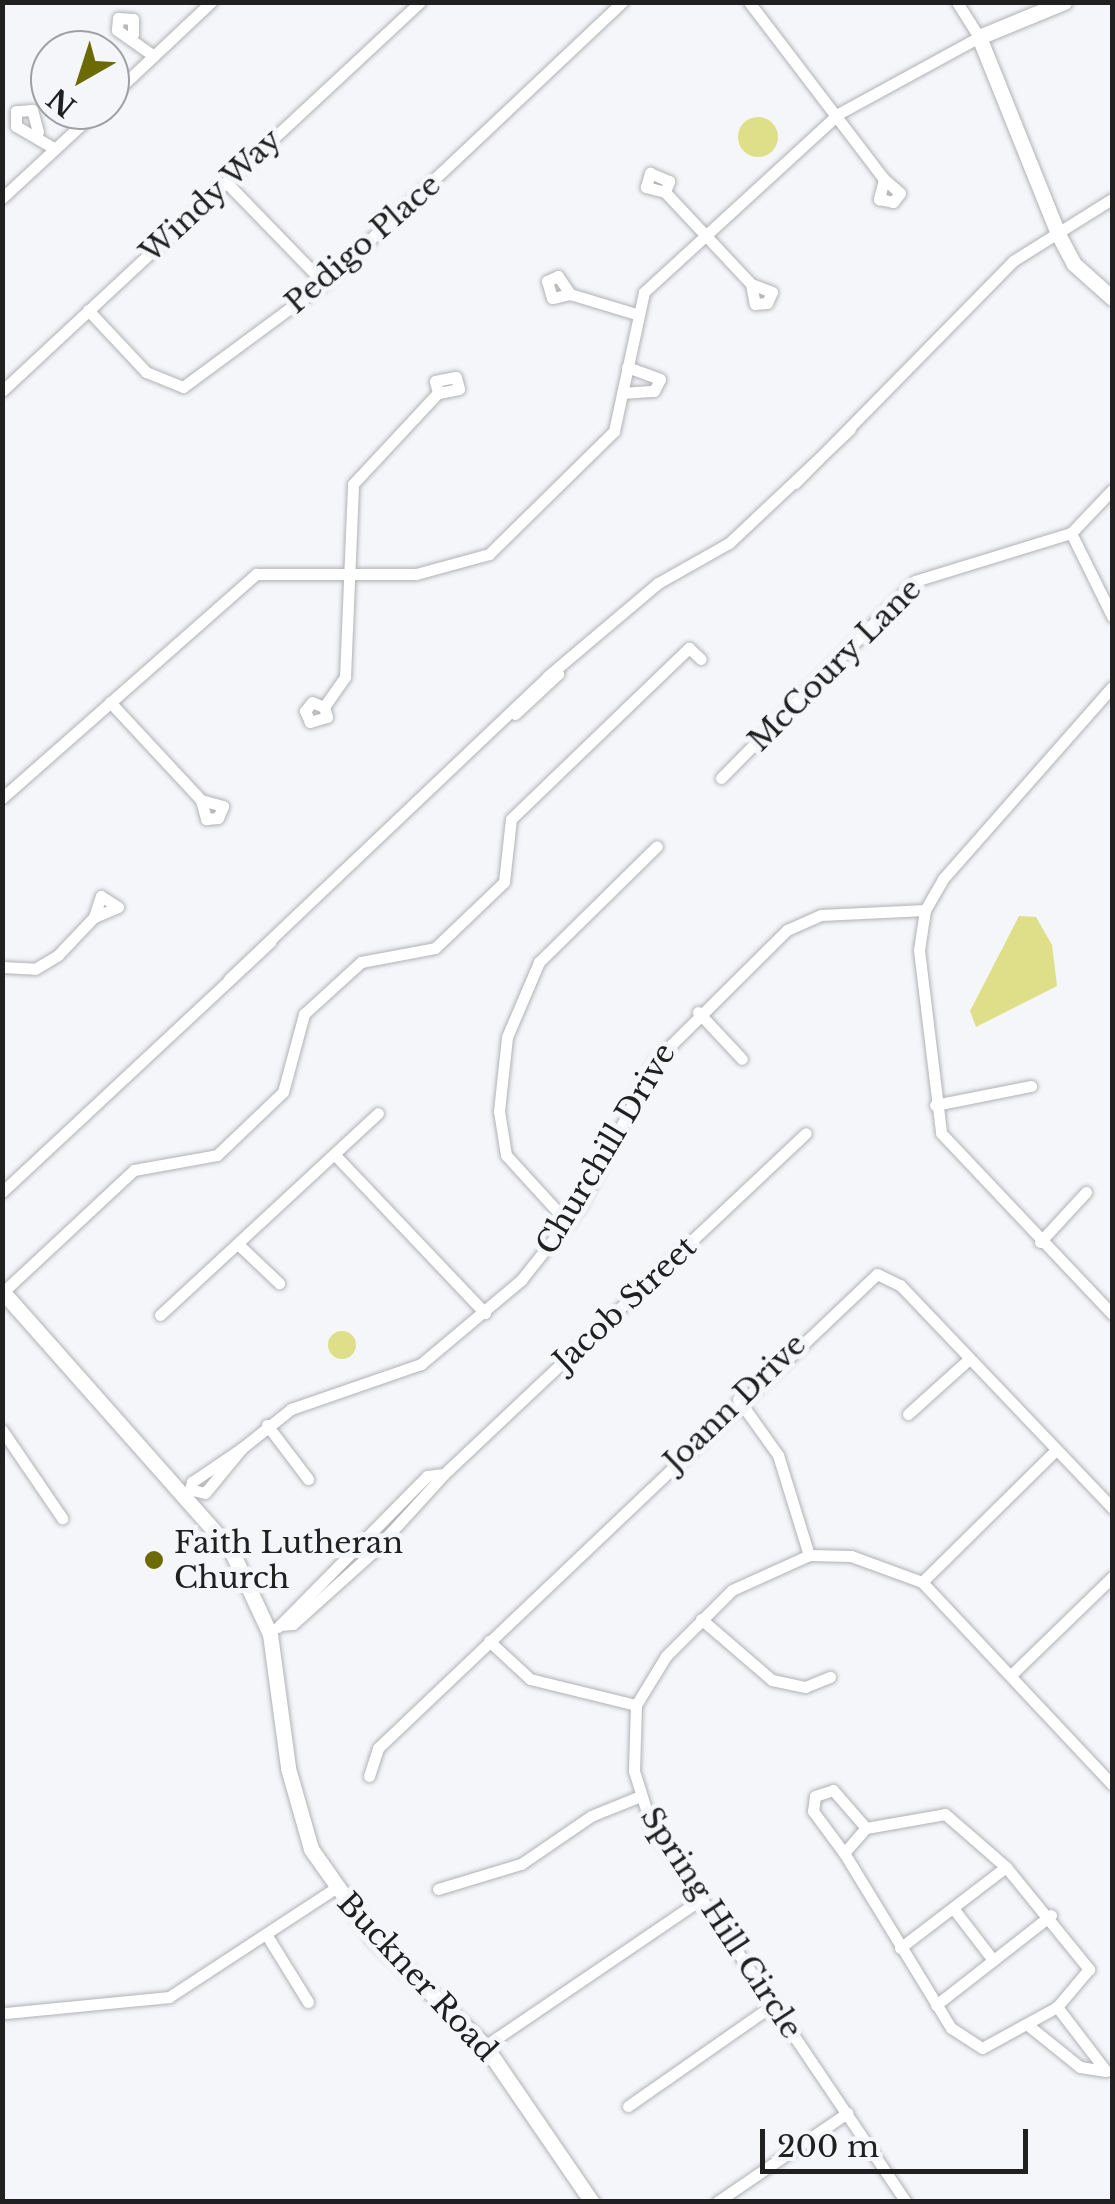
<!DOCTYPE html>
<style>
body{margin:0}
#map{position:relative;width:1115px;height:2204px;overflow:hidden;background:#f4f6f9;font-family:"Libre Baskerville",serif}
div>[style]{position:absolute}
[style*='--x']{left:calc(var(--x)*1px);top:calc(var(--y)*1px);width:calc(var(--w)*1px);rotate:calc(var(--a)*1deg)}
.water>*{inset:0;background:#dfdf89}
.round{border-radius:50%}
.roads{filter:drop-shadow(0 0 2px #b1b2b5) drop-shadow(0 0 2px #b1b2b5)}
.street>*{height:11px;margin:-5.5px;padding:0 5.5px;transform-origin:5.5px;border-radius:5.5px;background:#fff}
.secondary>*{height:15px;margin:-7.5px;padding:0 7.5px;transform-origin:7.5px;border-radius:7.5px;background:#fff}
.dots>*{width:28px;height:28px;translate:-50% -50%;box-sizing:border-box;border:5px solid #f4f6f9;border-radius:50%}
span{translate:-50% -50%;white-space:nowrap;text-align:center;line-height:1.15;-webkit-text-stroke:10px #f4f6f9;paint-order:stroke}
.street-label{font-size:30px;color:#202021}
.poi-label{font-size:30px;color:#202021}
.left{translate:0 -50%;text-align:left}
.frame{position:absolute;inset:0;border:5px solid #202021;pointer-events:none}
.north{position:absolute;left:30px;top:30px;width:100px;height:100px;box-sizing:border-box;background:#f4f6f9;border:2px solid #9fa0a3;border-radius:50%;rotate:219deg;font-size:28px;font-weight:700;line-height:40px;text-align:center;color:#202021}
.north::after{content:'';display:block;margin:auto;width:35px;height:45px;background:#6c6a05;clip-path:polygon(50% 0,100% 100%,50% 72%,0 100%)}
.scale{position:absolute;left:760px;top:2129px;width:268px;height:45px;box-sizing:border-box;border:5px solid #202021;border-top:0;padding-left:12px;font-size:30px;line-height:35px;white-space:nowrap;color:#202021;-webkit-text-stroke:8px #f4f6f9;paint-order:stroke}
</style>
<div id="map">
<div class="water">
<div class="round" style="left:738px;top:117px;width:40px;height:40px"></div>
<div style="clip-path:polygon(1019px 916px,1036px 917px,1052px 945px,1057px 986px,976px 1027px,970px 1011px)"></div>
<div class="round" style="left:328px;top:1331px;width:28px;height:28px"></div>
</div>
<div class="roads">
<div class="street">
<div style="--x:749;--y:2;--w:223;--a:52.7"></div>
<div style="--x:884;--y:179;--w:21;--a:104"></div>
<div style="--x:879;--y:199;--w:14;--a:12"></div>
<div style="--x:893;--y:202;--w:11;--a:-52"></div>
<div style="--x:900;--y:193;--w:21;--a:-139"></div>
<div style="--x:133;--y:34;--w:15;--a:-90"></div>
<div style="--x:133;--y:19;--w:15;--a:-176"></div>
<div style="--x:118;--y:18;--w:12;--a:95"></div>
<div style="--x:117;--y:30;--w:45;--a:35.1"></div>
<div style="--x:110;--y:97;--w:139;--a:-43.2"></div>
<div style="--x:38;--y:132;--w:23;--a:-105"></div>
<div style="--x:32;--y:110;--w:16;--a:176"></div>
<div style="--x:16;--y:111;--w:15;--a:90"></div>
<div style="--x:16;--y:126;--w:45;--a:30.5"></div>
<div style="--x:226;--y:182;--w:141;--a:45.9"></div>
<div style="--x:665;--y:192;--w:20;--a:-165"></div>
<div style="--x:646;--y:187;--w:15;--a:-74"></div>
<div style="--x:650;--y:173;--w:21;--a:23"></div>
<div style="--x:669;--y:181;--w:12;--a:110"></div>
<div style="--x:665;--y:192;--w:126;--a:46.9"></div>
<div style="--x:751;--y:284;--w:20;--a:79"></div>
<div style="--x:755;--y:304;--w:12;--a:-5"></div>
<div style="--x:767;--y:303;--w:12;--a:-66"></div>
<div style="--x:772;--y:292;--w:22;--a:-159"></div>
<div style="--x:2;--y:198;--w:129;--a:-42.8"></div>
<div style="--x:570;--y:294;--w:18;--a:167"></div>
<div style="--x:552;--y:298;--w:18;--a:-106"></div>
<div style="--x:547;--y:281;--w:12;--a:-24"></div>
<div style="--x:558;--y:276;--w:22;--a:56"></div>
<div style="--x:570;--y:294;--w:69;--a:16.9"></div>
<div style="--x:88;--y:310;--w:85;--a:46.9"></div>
<div style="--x:146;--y:372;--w:40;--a:22"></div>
<div style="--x:183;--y:387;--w:175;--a:-36.4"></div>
<div style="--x:324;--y:283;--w:410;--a:-43.3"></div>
<div style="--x:2;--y:391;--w:571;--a:-42.94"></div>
<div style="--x:622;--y:393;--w:32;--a:-4"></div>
<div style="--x:654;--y:391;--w:13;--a:-63"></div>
<div style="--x:660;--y:379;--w:35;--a:-160"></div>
<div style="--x:795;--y:483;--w:311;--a:-45.5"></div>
<div style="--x:1013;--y:261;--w:117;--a:-32.1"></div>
<div style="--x:1071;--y:533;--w:93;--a:63.7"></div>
<div style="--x:1112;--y:687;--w:256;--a:131.4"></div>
<div style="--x:943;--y:879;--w:36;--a:120"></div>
<div style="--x:925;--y:910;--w:40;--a:98.5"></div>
<div style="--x:919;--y:950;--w:184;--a:83.1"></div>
<div style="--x:941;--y:1133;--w:249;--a:46.6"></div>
<div style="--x:110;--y:702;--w:134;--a:47.1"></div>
<div style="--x:201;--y:800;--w:20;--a:75"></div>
<div style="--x:206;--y:819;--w:12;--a:-5"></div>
<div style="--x:218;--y:818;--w:13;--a:-67"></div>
<div style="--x:223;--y:806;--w:23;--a:-165"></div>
<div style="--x:324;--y:707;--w:10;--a:73"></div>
<div style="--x:327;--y:717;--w:18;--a:164"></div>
<div style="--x:310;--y:722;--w:12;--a:-114"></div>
<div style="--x:305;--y:711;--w:11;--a:-52"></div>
<div style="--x:312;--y:702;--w:13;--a:23"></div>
<div style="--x:324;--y:707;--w:37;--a:-55"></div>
<div style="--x:345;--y:677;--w:193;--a:-87.6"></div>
<div style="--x:353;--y:484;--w:125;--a:-47"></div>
<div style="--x:438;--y:393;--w:12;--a:-104"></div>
<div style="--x:435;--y:381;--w:21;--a:-11"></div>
<div style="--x:456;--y:377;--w:12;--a:76"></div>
<div style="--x:459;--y:389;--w:21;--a:169"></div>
<div style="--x:515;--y:714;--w:59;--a:-42.9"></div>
<div style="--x:721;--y:778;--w:276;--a:-45.4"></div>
<div style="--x:915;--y:581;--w:163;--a:-17.1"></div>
<div style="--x:1071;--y:533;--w:59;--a:-46.4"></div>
<div style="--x:2;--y:798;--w:339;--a:-41.4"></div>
<div style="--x:256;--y:574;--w:160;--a:0"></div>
<div style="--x:416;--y:574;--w:76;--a:-15.3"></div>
<div style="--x:489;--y:554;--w:175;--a:-44.5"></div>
<div style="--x:614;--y:431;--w:142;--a:-77.8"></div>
<div style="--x:644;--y:292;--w:263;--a:-42.5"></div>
<div style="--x:838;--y:114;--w:161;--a:-28.6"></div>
<div style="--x:979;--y:37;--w:41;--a:-122.2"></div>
<div style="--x:2;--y:967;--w:33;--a:3"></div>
<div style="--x:35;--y:969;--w:27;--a:-31"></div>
<div style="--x:58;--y:955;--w:52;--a:-46.5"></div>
<div style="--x:94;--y:917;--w:22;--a:-72"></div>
<div style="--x:101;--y:896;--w:20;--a:33"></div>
<div style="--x:118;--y:907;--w:26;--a:157"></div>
<div style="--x:229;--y:979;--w:440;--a:-43.5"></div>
<div style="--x:548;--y:676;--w:144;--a:-40.2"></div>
<div style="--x:658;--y:583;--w:81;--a:-29.4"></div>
<div style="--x:729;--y:543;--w:166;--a:-43.3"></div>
<div style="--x:698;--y:1012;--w:64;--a:46.9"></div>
<div style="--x:935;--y:1105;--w:98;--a:-11.2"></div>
<div style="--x:335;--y:1155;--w:218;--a:46.5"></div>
<div style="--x:2;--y:1192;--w:367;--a:-43"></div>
<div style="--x:568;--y:1223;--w:92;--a:-132.4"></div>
<div style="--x:506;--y:1155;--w:45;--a:-99"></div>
<div style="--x:499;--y:1111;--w:74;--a:-83.8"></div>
<div style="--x:507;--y:1037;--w:82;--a:-66.9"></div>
<div style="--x:539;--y:962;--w:165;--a:-44.5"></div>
<div style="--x:1040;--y:1242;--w:68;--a:-47.4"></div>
<div style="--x:240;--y:1246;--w:54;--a:43.5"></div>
<div style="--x:3;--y:1292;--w:179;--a:-43"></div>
<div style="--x:134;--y:1170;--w:84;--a:-10.2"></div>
<div style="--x:217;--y:1155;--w:91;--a:-43.7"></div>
<div style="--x:283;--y:1092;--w:81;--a:-74.9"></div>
<div style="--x:304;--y:1014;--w:77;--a:-42.4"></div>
<div style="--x:361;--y:962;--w:75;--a:-10.7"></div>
<div style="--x:435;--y:948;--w:95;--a:-43.7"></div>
<div style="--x:504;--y:882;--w:63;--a:-83.7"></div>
<div style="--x:511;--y:819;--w:247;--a:-43.9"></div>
<div style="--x:689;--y:648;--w:16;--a:43"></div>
<div style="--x:160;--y:1315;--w:297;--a:-42.8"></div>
<div style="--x:738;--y:1399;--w:69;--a:54.5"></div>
<div style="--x:778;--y:1455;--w:105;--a:72.8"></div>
<div style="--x:908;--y:1414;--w:81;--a:-42"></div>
<div style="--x:267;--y:1425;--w:68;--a:52.8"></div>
<div style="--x:2;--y:1430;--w:107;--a:55.7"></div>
<div style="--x:242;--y:1448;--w:63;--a:-38.5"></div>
<div style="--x:291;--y:1409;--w:138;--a:-19.1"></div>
<div style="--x:421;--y:1364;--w:131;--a:-40"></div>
<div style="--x:521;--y:1280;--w:93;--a:-51.5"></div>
<div style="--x:579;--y:1207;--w:166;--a:-62.4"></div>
<div style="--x:656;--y:1060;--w:185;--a:-44.8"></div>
<div style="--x:787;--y:930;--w:37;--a:-24"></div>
<div style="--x:821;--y:915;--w:104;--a:-2.8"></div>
<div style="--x:188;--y:1495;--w:14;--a:-73"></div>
<div style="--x:192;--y:1482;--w:60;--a:-34.2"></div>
<div style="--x:242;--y:1448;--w:58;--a:129.4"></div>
<div style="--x:205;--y:1493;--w:12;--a:-166"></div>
<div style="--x:922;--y:1582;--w:188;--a:-44.6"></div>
<div style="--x:701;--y:1619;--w:94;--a:40.7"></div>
<div style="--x:772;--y:1680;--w:34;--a:12"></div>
<div style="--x:805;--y:1687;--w:27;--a:-22"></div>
<div style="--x:280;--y:1625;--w:13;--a:-4"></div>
<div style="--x:293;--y:1624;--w:109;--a:-42"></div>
<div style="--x:374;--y:1551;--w:104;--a:-47.7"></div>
<div style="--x:444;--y:1474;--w:497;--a:-43.3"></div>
<div style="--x:278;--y:1627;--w:212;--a:-45.4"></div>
<div style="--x:427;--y:1476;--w:17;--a:-7"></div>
<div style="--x:489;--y:1641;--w:56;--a:42.8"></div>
<div style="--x:530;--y:1679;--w:109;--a:13.8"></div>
<div style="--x:1011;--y:1675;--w:141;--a:-44.1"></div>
<div style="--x:369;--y:1776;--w:29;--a:-72"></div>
<div style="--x:378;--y:1748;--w:688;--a:-43.53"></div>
<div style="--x:877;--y:1274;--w:25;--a:26"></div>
<div style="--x:900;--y:1285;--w:308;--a:46.4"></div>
<div style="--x:945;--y:1814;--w:81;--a:41"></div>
<div style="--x:1006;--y:1867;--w:132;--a:50.9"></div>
<div style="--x:1089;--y:1969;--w:50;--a:130.1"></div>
<div style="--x:1057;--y:2007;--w:85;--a:151.3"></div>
<div style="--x:982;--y:2048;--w:37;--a:-147"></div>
<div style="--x:951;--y:2028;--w:205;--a:-121.4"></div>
<div style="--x:844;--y:1853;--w:33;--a:-49"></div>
<div style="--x:866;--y:1828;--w:80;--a:-10"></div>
<div style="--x:844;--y:1853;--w:52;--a:-126.4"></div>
<div style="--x:813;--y:1811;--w:15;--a:-82"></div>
<div style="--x:815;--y:1796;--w:19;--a:-18"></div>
<div style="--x:833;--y:1790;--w:50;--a:49"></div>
<div style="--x:438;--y:1889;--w:87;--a:-16.8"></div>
<div style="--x:521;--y:1864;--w:85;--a:-34.4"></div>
<div style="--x:591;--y:1816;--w:51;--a:-22"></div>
<div style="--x:953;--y:1908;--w:66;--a:52.4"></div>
<div style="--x:266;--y:1934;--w:80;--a:58.3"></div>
<div style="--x:900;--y:1948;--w:133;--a:-37.4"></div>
<div style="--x:936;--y:2005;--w:146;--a:-38"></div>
<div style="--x:6;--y:2013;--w:164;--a:-5.6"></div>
<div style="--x:169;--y:1997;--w:197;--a:-33.2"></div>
<div style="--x:1029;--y:2026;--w:65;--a:38.8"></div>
<div style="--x:1080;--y:2067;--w:26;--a:9"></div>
<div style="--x:1106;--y:2071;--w:81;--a:-127.4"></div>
<div style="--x:485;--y:2046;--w:261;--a:-34.2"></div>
<div style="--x:628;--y:2106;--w:177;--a:-34.9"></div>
<div style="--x:717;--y:2202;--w:158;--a:-34.4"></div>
<div style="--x:906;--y:2202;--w:458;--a:-124"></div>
<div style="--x:650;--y:1822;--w:53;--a:-107.4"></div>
<div style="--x:634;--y:1771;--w:66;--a:-88.3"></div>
<div style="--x:636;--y:1705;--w:57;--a:-58.5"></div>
<div style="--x:666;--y:1656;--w:93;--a:-45"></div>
<div style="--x:732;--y:1590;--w:85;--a:-24.4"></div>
<div style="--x:809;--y:1555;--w:42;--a:1.4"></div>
<div style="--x:851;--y:1556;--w:76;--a:20.1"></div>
<div style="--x:922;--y:1582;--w:277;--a:46.8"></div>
</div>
<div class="secondary">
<div style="--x:1064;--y:2;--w:92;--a:157.6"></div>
<div style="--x:979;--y:37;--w:212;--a:68.1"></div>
<div style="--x:1058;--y:234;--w:34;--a:62"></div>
<div style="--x:1074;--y:264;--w:51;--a:41.8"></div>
<div style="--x:2;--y:1291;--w:346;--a:48.5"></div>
<div style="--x:231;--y:1550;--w:93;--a:65.1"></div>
<div style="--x:270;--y:1634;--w:135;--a:82.3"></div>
<div style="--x:288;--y:1768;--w:84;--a:74.1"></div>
<div style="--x:311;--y:1849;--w:108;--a:54.8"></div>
<div style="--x:373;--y:1937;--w:156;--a:44.2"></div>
<div style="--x:485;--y:2046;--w:189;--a:55.6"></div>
</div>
</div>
<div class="dots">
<div style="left:154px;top:1560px;background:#6c6a05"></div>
</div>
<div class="street-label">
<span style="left:211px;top:196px;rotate:-43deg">Windy Way</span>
<span style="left:363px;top:244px;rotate:-41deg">Pedigo Place</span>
<span style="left:835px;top:665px;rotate:-45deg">McCoury Lane</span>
<span style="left:606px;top:1149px;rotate:-59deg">Churchill Drive</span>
<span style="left:625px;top:1304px;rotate:-43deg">Jacob Street</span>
<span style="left:735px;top:1403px;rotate:-44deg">Joann Drive</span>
<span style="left:721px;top:1923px;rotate:57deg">Spring Hill Circle</span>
<span style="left:417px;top:1977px;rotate:47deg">Buckner Road</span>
</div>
<div class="poi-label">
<span class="left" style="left:174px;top:1560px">Faith Lutheran<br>Church</span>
</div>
<div class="frame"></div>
<div class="north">N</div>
<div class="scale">200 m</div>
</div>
